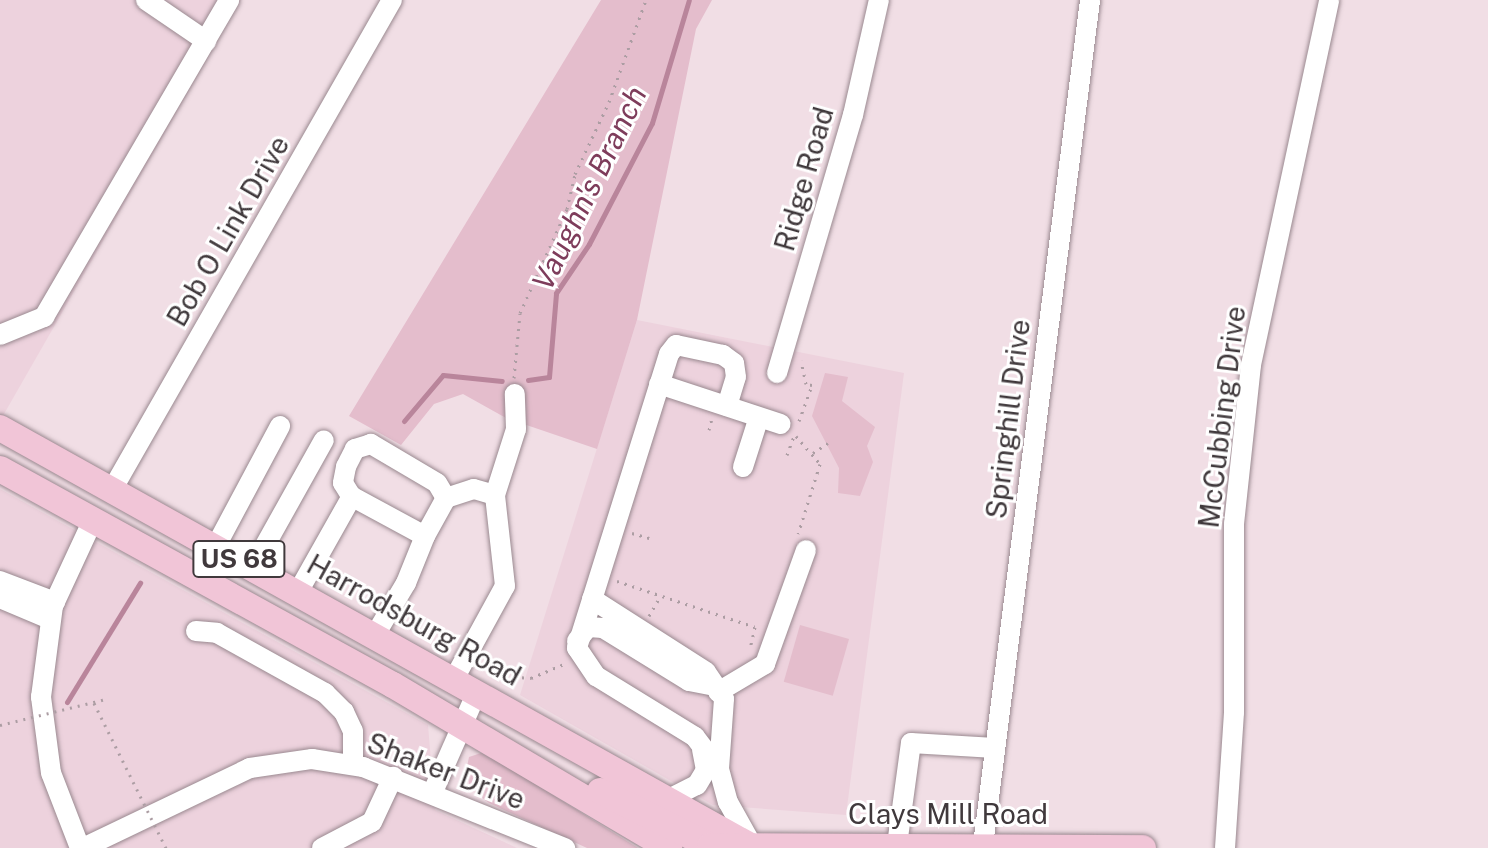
<!DOCTYPE html>
<style>
body{margin:0}
#map{position:relative;width:1488px;height:848px;overflow:hidden;background:#f1dee5;font-family:"Public Sans",sans-serif}
div>[style]{position:absolute}
[style*='--x']{left:calc(var(--x)*1px);top:calc(var(--y)*1px);width:calc(var(--w)*1px);rotate:calc(var(--a)*1deg)}
.built>*{inset:0;background:#edd2dd}
.green>*{inset:0;background:#e4bdcc;transform-origin:0 0}
.stream>*{height:5px;margin:-2.5px;padding:0 2.5px;transform-origin:2.5px;border-radius:2.5px;background:#b9859b}
.path>*{height:3px;margin-top:-1.5px;transform-origin:0;background:repeating-linear-gradient(90deg,#ac9da3 0 2px,transparent 0 8px)}
.roads{filter:drop-shadow(0 0 2px #9a8990) drop-shadow(0 0 2px #9a8990)}
.minor>*{height:20px;margin:-10px;padding:0 10px;transform-origin:10px;border-radius:10px;background:#fff}
.major>*{height:26px;margin:-13px;padding:0 13px;transform-origin:13px;border-radius:13px;background:#f1c5d7}
.path-bridge>*{height:3px;margin-top:-1.5px;transform-origin:0;background:repeating-linear-gradient(90deg,#ac9da3 0 2px,transparent 0 8px)}
span{translate:-50% -50%;white-space:nowrap;text-align:center;line-height:1.15;-webkit-text-stroke:6px #fff;paint-order:stroke}
.shield-label span{padding:2px 6px;background:#fff;border:2px solid;border-radius:6px;-webkit-text-stroke-width:0}
.shield-label{font-size:26px;color:#40393c;font-weight:700}
.street-label{font-size:28px;color:#40393c}
.water-label{font-size:30px;color:#7e3c5b;font-style:italic}
</style>
<div id="map">
<div class="built">
<div style="clip-path:polygon(0 0,241px 0,0 421px)"></div>
<div style="clip-path:polygon(637px 320px,904px 373px,846px 815px,713px 805px,520px 695px)"></div>
<div style="clip-path:polygon(0 489px,428px 725px,435px 810px,517px 848px,0 848px)"></div>
</div>
<div class="green">
<div style="clip-path:polygon(601px 0,712px 0,696px 29px,637px 320px,597px 449px,506px 418px,463px 394px,434px 404px,401px 445px,349px 416px)"></div>
<div style="clip-path:polygon(825px 373px,848px 377px,842px 401px,875px 427px,867px 446px,873px 462px,860px 496px,838px 493px,839px 468px,812px 416px)"></div>
<div style="left:800px;top:625px;width:51px;height:59px;rotate:16deg"></div>
<div style="clip-path:polygon(484px 752px,638px 848px,587px 848px,489px 803px,471px 790px,466px 772px,469px 757px)"></div>
</div>
<div class="stream">
<div style="--x:528;--y:380;--w:21;--a:-8"></div>
<div style="--x:549;--y:377;--w:84;--a:-85.2"></div>
<div style="--x:556;--y:293;--w:59;--a:-56"></div>
<div style="--x:589;--y:244;--w:136;--a:-62.5"></div>
<div style="--x:652;--y:123;--w:128;--a:-73.3"></div>
<div style="--x:404;--y:421;--w:60;--a:-49.7"></div>
<div style="--x:443;--y:375;--w:59;--a:5.8"></div>
<div style="--x:67;--y:702;--w:140;--a:-58.5"></div>
</div>
<div class="path">
<div style="--x:514;--y:378;--w:65;--a:-84.7"></div>
<div style="--x:520;--y:313;--w:114;--a:-65.7"></div>
<div style="--x:567;--y:209;--w:36;--a:-77"></div>
<div style="--x:575;--y:174;--w:80;--a:-64.7"></div>
<div style="--x:609;--y:102;--w:109;--a:-70.1"></div>
<div style="--x:799;--y:421;--w:38;--a:-70"></div>
<div style="--x:812;--y:385;--w:6;--a:-171"></div>
<div style="--x:806;--y:384;--w:24;--a:-102"></div>
<div style="--x:709;--y:430;--w:12;--a:-76"></div>
<div style="--x:796;--y:436;--w:37;--a:49"></div>
<div style="--x:820;--y:464;--w:73;--a:107.4"></div>
<div style="--x:813;--y:453;--w:18;--a:-34"></div>
<div style="--x:787;--y:455;--w:20;--a:-70"></div>
<div style="--x:632;--y:533;--w:18;--a:16"></div>
<div style="--x:617;--y:581;--w:145;--a:18.4"></div>
<div style="--x:755;--y:627;--w:22;--a:103"></div>
<div style="--x:649;--y:616;--w:24;--a:-60"></div>
<div style="--x:490;--y:675;--w:41;--a:4.2"></div>
<div style="--x:531;--y:678;--w:38;--a:-23"></div>
</div>
<div class="roads">
<div class="minor">
<div style="--x:146;--y:0;--w:73;--a:34.3"></div>
<div style="--x:0;--y:335;--w:48;--a:-22.2"></div>
<div style="--x:44;--y:317;--w:367;--a:-59.7"></div>
<div style="--x:777;--y:373;--w:269;--a:-73.6"></div>
<div style="--x:853;--y:115;--w:118;--a:-77.3"></div>
<div style="--x:659;--y:384;--w:128;--a:18.2"></div>
<div style="--x:727;--y:406;--w:30;--a:-73"></div>
<div style="--x:736;--y:377;--w:14;--a:-98"></div>
<div style="--x:734;--y:363;--w:14;--a:-144"></div>
<div style="--x:723;--y:355;--w:48;--a:-168"></div>
<div style="--x:676;--y:345;--w:11;--a:128"></div>
<div style="--x:669;--y:354;--w:308;--a:107.4"></div>
<div style="--x:577;--y:648;--w:34;--a:56"></div>
<div style="--x:596;--y:676;--w:116;--a:31.6"></div>
<div style="--x:695;--y:737;--w:40;--a:53"></div>
<div style="--x:719;--y:769;--w:34;--a:75"></div>
<div style="--x:728;--y:802;--w:51;--a:60.9"></div>
<div style="--x:743;--y:467;--w:52;--a:-72.3"></div>
<div style="--x:112;--y:490;--w:564;--a:-60.26"></div>
<div style="--x:446;--y:498;--w:17;--a:-121"></div>
<div style="--x:437;--y:483;--w:77;--a:-149.4"></div>
<div style="--x:371;--y:444;--w:17;--a:163"></div>
<div style="--x:355;--y:449;--w:20;--a:117"></div>
<div style="--x:346;--y:467;--w:16;--a:101"></div>
<div style="--x:343;--y:483;--w:15;--a:58"></div>
<div style="--x:351;--y:496;--w:84;--a:28.4"></div>
<div style="--x:425;--y:536;--w:43;--a:-61.1"></div>
<div style="--x:446;--y:498;--w:29;--a:-18"></div>
<div style="--x:474;--y:489;--w:22;--a:16"></div>
<div style="--x:216;--y:546;--w:136;--a:-61.9"></div>
<div style="--x:253;--y:567;--w:145;--a:-60.8"></div>
<div style="--x:0;--y:581;--w:59;--a:20.9"></div>
<div style="--x:298;--y:592;--w:110;--a:-60.6"></div>
<div style="--x:0;--y:598;--w:54;--a:22.8"></div>
<div style="--x:592;--y:599;--w:135;--a:32.6"></div>
<div style="--x:706;--y:672;--w:32;--a:56"></div>
<div style="--x:724;--y:699;--w:70;--a:94.1"></div>
<div style="--x:196;--y:631;--w:21;--a:5"></div>
<div style="--x:217;--y:633;--w:124;--a:29.1"></div>
<div style="--x:325;--y:693;--w:27;--a:45"></div>
<div style="--x:344;--y:712;--w:21;--a:65"></div>
<div style="--x:353;--y:731;--w:33;--a:90"></div>
<div style="--x:375;--y:635;--w:61;--a:-59.2"></div>
<div style="--x:406;--y:583;--w:51;--a:-68"></div>
<div style="--x:577;--y:641;--w:18;--a:-52"></div>
<div style="--x:588;--y:627;--w:15;--a:4"></div>
<div style="--x:603;--y:628;--w:101;--a:31.6"></div>
<div style="--x:689;--y:681;--w:25;--a:11"></div>
<div style="--x:454;--y:679;--w:106;--a:-61.3"></div>
<div style="--x:505;--y:586;--w:92;--a:-96.3"></div>
<div style="--x:495;--y:495;--w:69;--a:-72.3"></div>
<div style="--x:516;--y:429;--w:35;--a:-92"></div>
<div style="--x:718;--y:692;--w:55;--a:-30.8"></div>
<div style="--x:765;--y:664;--w:121;--a:-70.2"></div>
<div style="--x:432;--y:794;--w:111;--a:-66.2"></div>
<div style="--x:669;--y:799;--w:31;--a:-27"></div>
<div style="--x:697;--y:785;--w:17;--a:-59"></div>
<div style="--x:706;--y:770;--w:21;--a:-101"></div>
<div style="--x:897;--y:845;--w:103;--a:-82.2"></div>
<div style="--x:911;--y:743;--w:84;--a:3.4"></div>
<div style="--x:983;--y:845;--w:852;--a:-82.78"></div>
<div style="--x:80;--y:848;--w:80;--a:-111.1"></div>
<div style="--x:51;--y:773;--w:77;--a:-97.5"></div>
<div style="--x:41;--y:697;--w:92;--a:-82.5"></div>
<div style="--x:53;--y:606;--w:93;--a:-65.1"></div>
<div style="--x:83;--y:848;--w:185;--a:-25.6"></div>
<div style="--x:250;--y:768;--w:63;--a:-8.3"></div>
<div style="--x:312;--y:759;--w:52;--a:8.9"></div>
<div style="--x:363;--y:767;--w:218;--a:21.9"></div>
<div style="--x:322;--y:848;--w:56;--a:-27.5"></div>
<div style="--x:372;--y:822;--w:50;--a:-65"></div>
<div style="--x:1225;--y:848;--w:136;--a:-86.2"></div>
<div style="--x:1234;--y:712;--w:188;--a:-90"></div>
<div style="--x:1234;--y:524;--w:160;--a:-83.9"></div>
<div style="--x:1251;--y:365;--w:373;--a:-77.9"></div>
</div>
<div class="major">
<div style="--x:0;--y:428;--w:863;--a:29.12"></div>
<div style="--x:0;--y:469;--w:448;--a:28.8"></div>
<div style="--x:393;--y:685;--w:321;--a:30.6"></div>
<div style="--x:600;--y:791;--w:123;--a:26.6"></div>
<div style="--x:710;--y:846;--w:433;--a:0.3"></div>
</div>
</div>
<div class="path-bridge">
<div style="--x:94;--y:703;--w:162;--a:63.6"></div>
<div style="--x:0;--y:725;--w:109;--a:-13.8"></div>
</div>
<div class="shield-label">
<span style="left:239px;top:559px">US 68</span>
</div>
<div class="street-label">
<span style="left:804px;top:179px;rotate:-74deg">Ridge Road</span>
<span style="left:228px;top:231px;rotate:-60deg">Bob O Link Drive</span>
<span style="left:1222px;top:417px;rotate:-83deg">McCubbing Drive</span>
<span style="left:1008px;top:419px;rotate:-83deg">Springhill Drive</span>
<span style="left:414px;top:620px;rotate:29deg">Harrodsburg Road</span>
<span style="left:446px;top:771px;rotate:21deg">Shaker Drive</span>
<span style="left:948px;top:814px">Clays Mill Road</span>
</div>
<div class="water-label">
<span style="left:589px;top:188px;rotate:-64deg">Vaughn's Branch</span>
</div>
</div>
